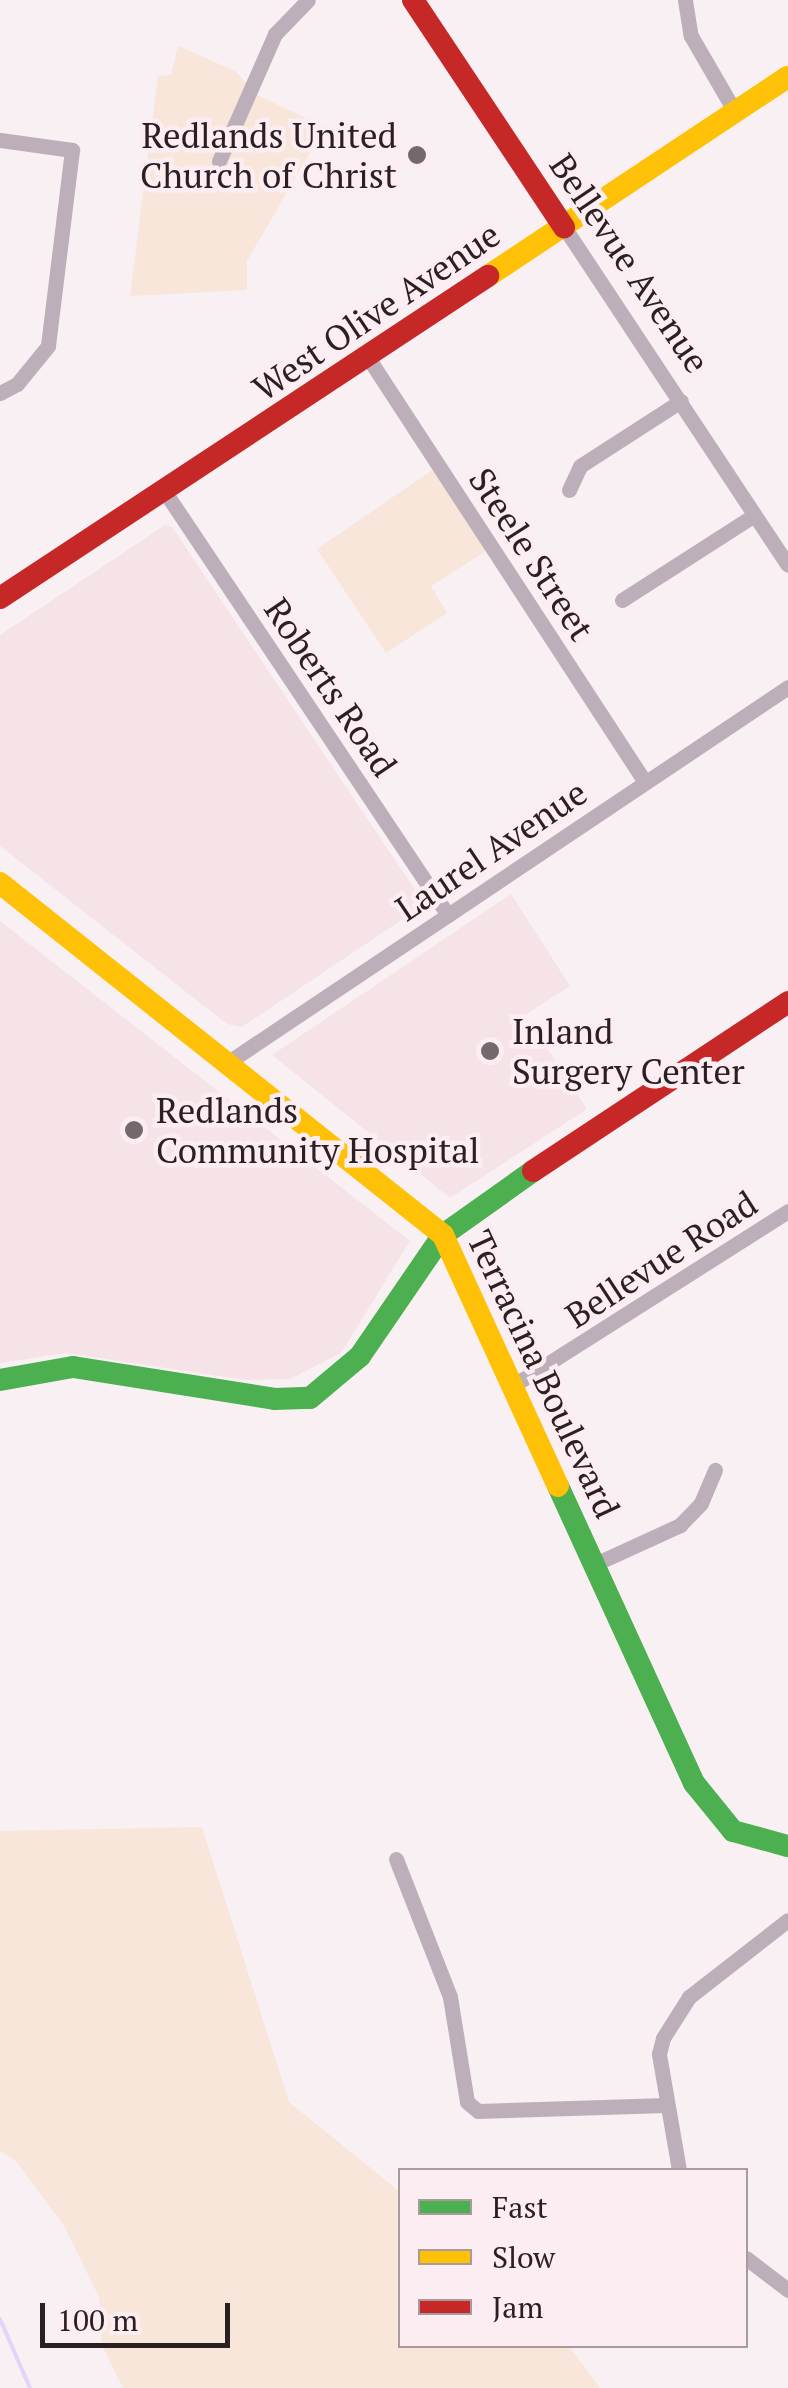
<!DOCTYPE html>
<style>
body{margin:0}
#map{position:relative;width:788px;height:2388px;overflow:hidden;background:#f8f0f2;font-family:"PT Serif",serif}
div>[style]{position:absolute}
[style*='--x']{left:calc(var(--x)*1px);top:calc(var(--y)*1px);width:calc(var(--w)*1px);rotate:calc(var(--a)*1deg)}
.built>*{inset:0;background:#f5e3e7}
.green>*{inset:0;background:#f9e6da}
.stream>*{height:4px;margin:-2px;padding:0 2px;transform-origin:2px;border-radius:2px;background:#e1d5f9}
.street>*{height:15px;margin:-7.5px;padding:0 7.5px;transform-origin:7.5px;border-radius:7.5px;background:#bcafb9}
.fast>*{height:22px;margin:-11px;padding:0 11px;transform-origin:11px;border-radius:11px;background:#4caf50}
.slow>*{height:22px;margin:-11px;padding:0 11px;transform-origin:11px;border-radius:11px;background:#ffc107}
.jam>*{height:22px;margin:-11px;padding:0 11px;transform-origin:11px;border-radius:11px;background:#c62828}
.dots>*{width:28px;height:28px;translate:-50% -50%;box-sizing:border-box;border:5px solid #fbedf1;border-radius:50%}
span{translate:-50% -50%;white-space:nowrap;text-align:center;line-height:1.15;-webkit-text-stroke:9px #fbedf1;paint-order:stroke}
.poi-label{font-size:35px;color:#2b1f22}
.right{translate:-100% -50%;text-align:right}
.left{translate:0 -50%;text-align:left}
.street-label{font-size:35px;color:#2b1f22}
.legend{position:absolute;left:398px;top:2168px;width:350px;height:180px;box-sizing:border-box;background:#fbedf1;border:2px solid #a89b9e;margin:0;padding:12px 18px;list-style:none;font-size:30px;color:#2b1f22}
.legend li{display:flex;align-items:center;gap:20px;height:50px}
.legend b{width:50px;border:2px solid #a89b9e}
.scale{position:absolute;left:40px;top:2303px;width:190px;height:45px;box-sizing:border-box;border:5px solid #2b1f22;border-top:0;padding-left:12px;font-size:30px;line-height:35px;white-space:nowrap;color:#2b1f22;-webkit-text-stroke:8px #fbedf1;paint-order:stroke}
</style>
<div id="map">
<div class="built">
<div style="clip-path:polygon(165px 525px,172px 527px,421px 899px,418px 909px,242px 1027px,227px 1024px,0 846px,0 635px)"></div>
<div style="clip-path:polygon(511px 894px,570px 986px,525px 1015px,587px 1109px,450px 1198px,272px 1055px)"></div>
<div style="clip-path:polygon(0 921px,410px 1241px,341px 1353px,290px 1379px,246px 1380px,66px 1353px,0 1363px)"></div>
</div>
<div class="green">
<div style="clip-path:polygon(178px 46px,235px 71px,259px 96px,325px 127px,247px 261px,247px 290px,130px 296px,158px 76px,171px 75px)"></div>
<div style="clip-path:polygon(434px 469px,486px 551px,431px 586px,447px 613px,386px 653px,317px 549px)"></div>
<div style="clip-path:polygon(202px 1827px,289px 2102px,400px 2192px,400px 2346px,569px 2346px,600px 2388px,123px 2388px,102px 2345px,99px 2297px,64px 2226px,16px 2161px,0 2151px,0 1831px)"></div>
</div>
<div class="stream">
<div style="--x:0;--y:2319;--w:75;--a:66.5"></div>
</div>
<div class="street">
<div style="--x:685;--y:0;--w:36;--a:81"></div>
<div style="--x:691;--y:36;--w:88;--a:59.9"></div>
<div style="--x:0;--y:140;--w:73;--a:7.9"></div>
<div style="--x:72;--y:150;--w:197;--a:97"></div>
<div style="--x:48;--y:346;--w:49;--a:129.2"></div>
<div style="--x:17;--y:384;--w:19;--a:152"></div>
<div style="--x:219;--y:161;--w:139;--a:-66.2"></div>
<div style="--x:275;--y:34;--w:47;--a:-45.9"></div>
<div style="--x:564;--y:227;--w:405;--a:56.5"></div>
<div style="--x:369;--y:359;--w:505;--a:56.88"></div>
<div style="--x:569;--y:490;--w:26;--a:-65"></div>
<div style="--x:580;--y:466;--w:120;--a:-32.8"></div>
<div style="--x:165;--y:492;--w:509;--a:56.22"></div>
<div style="--x:622;--y:600;--w:156;--a:-32.7"></div>
<div style="--x:227;--y:1063;--w:675;--a:-33.83"></div>
<div style="--x:514;--y:1385;--w:325;--a:-32.4"></div>
<div style="--x:595;--y:1564;--w:94;--a:-24.6"></div>
<div style="--x:680;--y:1525;--w:30;--a:-46"></div>
<div style="--x:701;--y:1503;--w:36;--a:-67"></div>
<div style="--x:396;--y:1859;--w:148;--a:68.6"></div>
<div style="--x:450;--y:1997;--w:106;--a:80.8"></div>
<div style="--x:467;--y:2102;--w:14;--a:39"></div>
<div style="--x:478;--y:2111;--w:188;--a:-1.8"></div>
<div style="--x:679;--y:2170;--w:118;--a:-99.8"></div>
<div style="--x:659;--y:2054;--w:16;--a:-76"></div>
<div style="--x:663;--y:2038;--w:49;--a:-57.6"></div>
<div style="--x:689;--y:1997;--w:125;--a:-37.9"></div>
<div style="--x:746;--y:2258;--w:53;--a:37.3"></div>
</div>
<div class="fast">
<div style="--x:0;--y:1380;--w:74;--a:-10.1"></div>
<div style="--x:73;--y:1367;--w:204;--a:9"></div>
<div style="--x:274;--y:1399;--w:36;--a:-2"></div>
<div style="--x:310;--y:1398;--w:65;--a:-40"></div>
<div style="--x:360;--y:1356;--w:147;--a:-55.6"></div>
<div style="--x:443;--y:1235;--w:110;--a:-35.4"></div>
<div style="--x:558;--y:1486;--w:327;--a:65.4"></div>
<div style="--x:694;--y:1783;--w:62;--a:50.9"></div>
<div style="--x:733;--y:1831;--w:57;--a:15.3"></div>
</div>
<div class="slow">
<div style="--x:488;--y:276;--w:360;--a:-33.6"></div>
<div style="--x:0;--y:883;--w:566;--a:38.47"></div>
<div style="--x:443;--y:1235;--w:276;--a:65.4"></div>
</div>
<div class="jam">
<div style="--x:413;--y:0;--w:273;--a:56.4"></div>
<div style="--x:0;--y:598;--w:585;--a:-33.42"></div>
<div style="--x:533;--y:1171;--w:306;--a:-33.5"></div>
</div>
<div class="dots">
<div style="left:417px;top:155px;background:#73686b"></div>
<div style="left:490px;top:1051px;background:#73686b"></div>
<div style="left:134px;top:1130px;background:#73686b"></div>
</div>
<div class="poi-label">
<span class="right" style="left:397px;top:155px">Redlands United<br>Church of Christ</span>
<span class="left" style="left:512px;top:1051px">Inland<br>Surgery Center</span>
<span class="left" style="left:156px;top:1130px">Redlands<br>Community Hospital</span>
</div>
<div class="street-label">
<span style="left:630px;top:263px;rotate:56deg">Bellevue Avenue</span>
<span style="left:376px;top:311px;rotate:-34deg">West Olive Avenue</span>
<span style="left:532px;top:554px;rotate:57deg">Steele Street</span>
<span style="left:331px;top:687px;rotate:56deg">Roberts Road</span>
<span style="left:491px;top:850px;rotate:-34deg">Laurel Avenue</span>
<span style="left:661px;top:1259px;rotate:-33deg">Bellevue Road</span>
<span style="left:544px;top:1374px;rotate:65deg">Terracina Boulevard</span>
</div>
<ul class="legend">
<li><b style="height:12px;background:#4caf50"></b>Fast</li>
<li><b style="height:12px;background:#ffc107"></b>Slow</li>
<li><b style="height:12px;background:#c62828"></b>Jam</li>
</ul>
<div class="scale">100 m</div>
</div>
